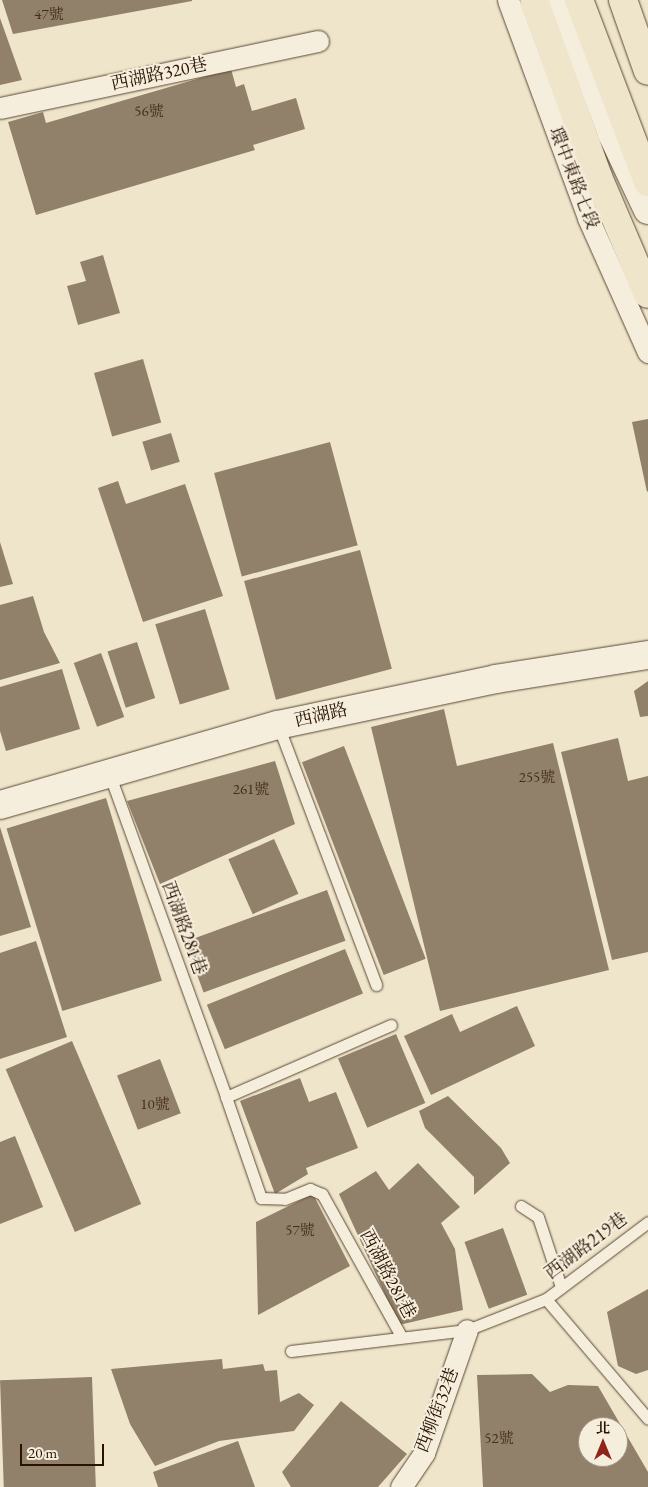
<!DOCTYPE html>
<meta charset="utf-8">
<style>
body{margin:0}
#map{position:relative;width:648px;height:1487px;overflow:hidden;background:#efe5cb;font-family:"EB Garamond","Noto Serif TC",serif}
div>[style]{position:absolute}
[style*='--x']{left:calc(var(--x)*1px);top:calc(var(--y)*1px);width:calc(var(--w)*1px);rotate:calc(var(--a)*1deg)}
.building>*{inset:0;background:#91806a;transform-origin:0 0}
.roads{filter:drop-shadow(0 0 1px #5c4733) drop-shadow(0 0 1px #5c4733)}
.lane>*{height:11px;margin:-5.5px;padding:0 5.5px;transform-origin:5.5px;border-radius:5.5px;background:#f5eedd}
.street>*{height:21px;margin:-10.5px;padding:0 10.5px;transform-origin:10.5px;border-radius:10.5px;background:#f5eedd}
.secondary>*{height:28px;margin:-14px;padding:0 14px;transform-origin:14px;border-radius:14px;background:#f5eedd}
.highway>*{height:28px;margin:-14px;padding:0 14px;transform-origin:14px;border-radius:14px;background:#efe5cb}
span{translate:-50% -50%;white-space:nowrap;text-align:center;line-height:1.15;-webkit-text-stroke:4px #f5eedd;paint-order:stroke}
.number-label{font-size:15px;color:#442e1a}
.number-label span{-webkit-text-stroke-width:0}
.street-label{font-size:18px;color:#2b1200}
.north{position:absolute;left:578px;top:1417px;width:50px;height:50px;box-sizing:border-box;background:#f5eedd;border:1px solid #a49685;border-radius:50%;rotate:0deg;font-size:14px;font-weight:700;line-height:20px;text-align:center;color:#2b1200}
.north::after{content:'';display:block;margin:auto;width:18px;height:22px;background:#8f2418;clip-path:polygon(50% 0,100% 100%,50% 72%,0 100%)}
.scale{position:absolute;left:20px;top:1444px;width:84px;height:22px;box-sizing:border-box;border:2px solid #2b1200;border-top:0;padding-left:6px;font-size:15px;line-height:18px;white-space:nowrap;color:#2b1200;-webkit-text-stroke:4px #f5eedd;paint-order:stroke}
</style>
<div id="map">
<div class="building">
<div style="clip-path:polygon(2px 0,192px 0,192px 1px,13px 34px)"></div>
<div style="clip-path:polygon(0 18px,22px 80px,0 85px)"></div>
<div style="clip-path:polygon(231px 69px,236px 87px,244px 84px,252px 111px,296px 98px,305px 129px,253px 145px,255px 150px,36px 215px,8px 122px,43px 112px,46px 123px)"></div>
<div style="clip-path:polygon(103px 255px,120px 313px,78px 325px,67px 286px,86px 281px,80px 262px)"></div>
<div style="left:143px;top:359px;width:66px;height:51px;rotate:74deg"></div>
<div style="clip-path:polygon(648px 419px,648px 491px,647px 492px,632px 422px)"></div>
<div style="left:171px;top:433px;width:30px;height:30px;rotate:73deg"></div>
<div style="left:330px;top:442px;width:107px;height:120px;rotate:75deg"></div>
<div style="clip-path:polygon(118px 481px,126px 504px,185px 484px,223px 596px,143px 622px,98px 488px)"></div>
<div style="clip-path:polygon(0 542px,13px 584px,0 587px)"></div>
<div style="left:360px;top:550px;width:123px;height:120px;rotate:75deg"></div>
<div style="clip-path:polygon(33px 596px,44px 632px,60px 663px,0 680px,0 605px)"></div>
<div style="left:205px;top:609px;width:84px;height:52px;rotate:73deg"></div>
<div style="left:137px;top:642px;width:59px;height:31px;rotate:72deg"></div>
<div style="left:101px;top:653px;width:68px;height:29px;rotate:70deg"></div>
<div style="clip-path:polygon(62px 669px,80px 729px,6px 751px,0 731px,0 687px)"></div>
<div style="clip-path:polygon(648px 681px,648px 716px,640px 717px,634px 691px)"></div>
<div style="clip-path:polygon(444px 709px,457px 766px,553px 743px,609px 970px,440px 1011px,371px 727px)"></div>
<div style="clip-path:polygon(618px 738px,628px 781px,648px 776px,648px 952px,612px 960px,561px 752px)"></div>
<div style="left:344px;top:746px;width:228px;height:45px;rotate:69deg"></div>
<div style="clip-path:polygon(275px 761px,295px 824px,160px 884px,127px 801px)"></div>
<div style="left:106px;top:798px;width:191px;height:104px;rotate:73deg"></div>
<div style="clip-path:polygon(0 827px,31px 927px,0 936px)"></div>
<div style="left:274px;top:839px;width:60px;height:50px;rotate:66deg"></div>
<div style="left:327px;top:890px;width:54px;height:151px;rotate:70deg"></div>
<div style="clip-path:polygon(36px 941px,67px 1037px,0 1059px,0 953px)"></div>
<div style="left:345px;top:949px;width:48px;height:149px;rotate:68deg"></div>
<div style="clip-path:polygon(517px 1006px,535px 1046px,431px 1095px,404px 1036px,452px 1014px,460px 1032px)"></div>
<div style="left:396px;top:1034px;width:75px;height:63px;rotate:67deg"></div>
<div style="left:72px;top:1041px;width:177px;height:72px;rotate:67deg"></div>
<div style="left:160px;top:1059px;width:58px;height:46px;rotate:69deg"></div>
<div style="clip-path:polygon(300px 1078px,309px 1102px,336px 1092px,358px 1148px,306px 1168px,308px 1174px,275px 1194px,240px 1101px)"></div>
<div style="clip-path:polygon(448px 1096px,501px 1148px,510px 1163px,474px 1195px,474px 1177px,425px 1128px,419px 1111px)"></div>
<div style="clip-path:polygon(15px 1136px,43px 1207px,0 1224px,0 1142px)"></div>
<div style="clip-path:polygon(418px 1163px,460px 1207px,441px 1223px,455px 1249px,463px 1310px,399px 1325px,339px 1194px,376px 1171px,389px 1190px)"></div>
<div style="clip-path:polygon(313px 1194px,350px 1266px,258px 1315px,256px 1222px)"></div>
<div style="left:503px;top:1228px;width:71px;height:41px;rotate:70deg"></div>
<div style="clip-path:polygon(648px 1289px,648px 1370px,636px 1374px,618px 1366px,607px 1312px)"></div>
<div style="clip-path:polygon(222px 1359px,223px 1369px,263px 1364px,265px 1371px,277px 1370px,280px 1402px,299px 1393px,314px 1405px,294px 1431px,219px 1441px,155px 1466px,130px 1424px,111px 1369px)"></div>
<div style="clip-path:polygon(evenodd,532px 1374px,550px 1392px,568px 1385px,598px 1386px,648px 1472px,648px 1487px,483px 1487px,477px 1375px,532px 1374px,588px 1427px,618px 1427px,618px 1457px,588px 1457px,588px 1427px)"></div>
<div style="left:92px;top:1377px;width:110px;height:92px;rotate:88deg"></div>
<div style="clip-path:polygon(341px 1401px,407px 1454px,378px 1487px,291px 1487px,282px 1472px)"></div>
<div style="clip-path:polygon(238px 1441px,255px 1487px,158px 1487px,153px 1472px)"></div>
</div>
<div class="roads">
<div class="lane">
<div style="--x:278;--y:725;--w:278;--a:69.3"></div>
<div style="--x:109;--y:773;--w:344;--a:70.1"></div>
<div style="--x:226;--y:1097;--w:180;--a:-23.6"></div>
<div style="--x:226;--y:1097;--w:107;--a:70.9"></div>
<div style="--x:261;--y:1198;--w:24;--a:2"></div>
<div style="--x:285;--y:1199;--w:27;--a:-22"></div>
<div style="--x:310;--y:1189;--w:13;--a:23"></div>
<div style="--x:322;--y:1194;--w:162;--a:60.9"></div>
<div style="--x:521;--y:1206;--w:20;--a:33"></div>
<div style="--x:538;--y:1217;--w:74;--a:71.8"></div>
<div style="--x:546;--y:1299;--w:157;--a:49.6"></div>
<div style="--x:291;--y:1351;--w:177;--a:-6.8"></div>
<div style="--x:467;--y:1330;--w:85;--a:-21.4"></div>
<div style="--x:546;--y:1299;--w:128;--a:-37"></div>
</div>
<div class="street">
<div style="--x:508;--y:0;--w:232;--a:69.8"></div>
<div style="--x:588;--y:218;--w:147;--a:65.9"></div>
<div style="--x:0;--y:108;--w:325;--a:-11.9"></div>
<div style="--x:401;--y:1487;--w:41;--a:-55.9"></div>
<div style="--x:424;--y:1453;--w:130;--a:-70.7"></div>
</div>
<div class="secondary">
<div style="--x:562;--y:0;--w:143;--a:69.5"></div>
<div style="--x:612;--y:134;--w:84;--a:64.7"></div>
<div style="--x:0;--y:805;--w:289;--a:-16.1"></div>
<div style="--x:278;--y:725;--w:223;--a:-11.9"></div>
<div style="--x:496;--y:679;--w:154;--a:-9"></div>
</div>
<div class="highway">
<div style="--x:534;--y:0;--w:188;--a:70.1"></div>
<div style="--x:598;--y:177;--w:127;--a:66.9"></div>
<div style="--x:579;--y:0;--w:195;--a:69.2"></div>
<div style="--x:623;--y:0;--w:75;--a:70.6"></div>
</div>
</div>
<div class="number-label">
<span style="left:49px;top:14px">47號</span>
<span style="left:149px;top:111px">56號</span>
<span style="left:537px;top:777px">255號</span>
<span style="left:251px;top:789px">261號</span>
<span style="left:155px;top:1104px">10號</span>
<span style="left:300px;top:1230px">57號</span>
<span style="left:499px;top:1438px">52號</span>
</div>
<div class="street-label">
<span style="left:159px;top:74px;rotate:-12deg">西湖路320巷</span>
<span style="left:574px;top:178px;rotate:69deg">環中東路七段</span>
<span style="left:321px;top:715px;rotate:-13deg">西湖路</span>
<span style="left:184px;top:928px;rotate:70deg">西湖路281巷</span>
<span style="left:586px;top:1246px;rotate:-37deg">西湖路219巷</span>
<span style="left:388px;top:1274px;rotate:62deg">西湖路281巷</span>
<span style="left:437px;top:1410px;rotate:-69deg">西柳街32巷</span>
</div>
<div class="north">北</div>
<div class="scale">20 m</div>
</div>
